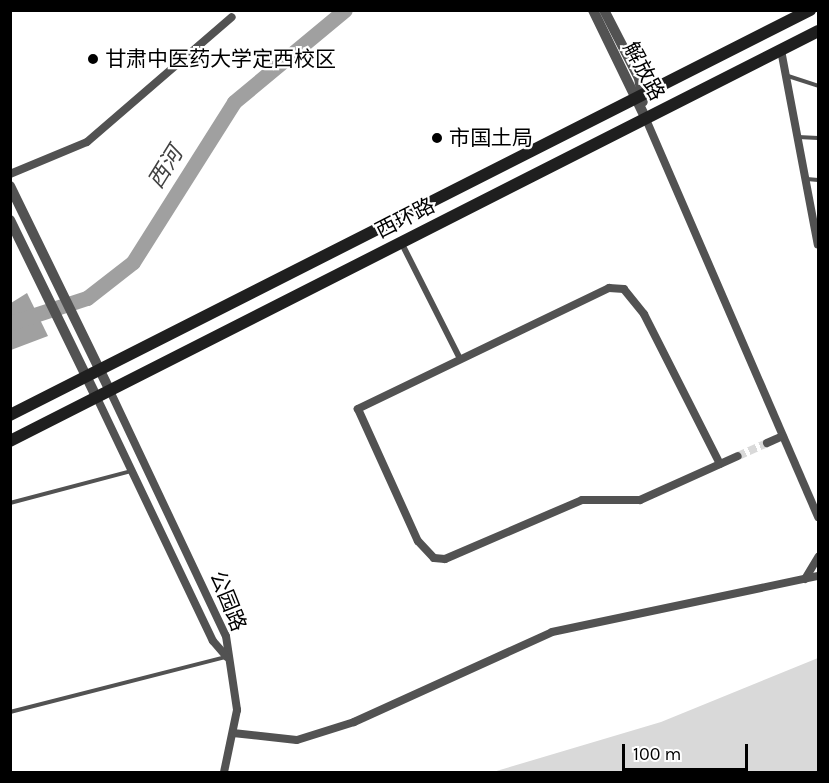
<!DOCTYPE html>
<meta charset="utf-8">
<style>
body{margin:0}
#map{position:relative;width:829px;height:783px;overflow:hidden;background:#fff;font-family:Karla,"Noto Sans SC",sans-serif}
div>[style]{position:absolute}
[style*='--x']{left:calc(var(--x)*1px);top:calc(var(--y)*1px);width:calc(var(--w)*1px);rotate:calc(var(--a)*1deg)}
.green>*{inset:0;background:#d9d9d9}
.water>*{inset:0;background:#a0a0a0}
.river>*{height:15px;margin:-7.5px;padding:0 7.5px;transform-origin:7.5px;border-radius:7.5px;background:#a0a0a0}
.minor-tunnel>*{height:8px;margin-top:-4px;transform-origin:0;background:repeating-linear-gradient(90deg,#d9d9d9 0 8px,transparent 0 12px)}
.service>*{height:4px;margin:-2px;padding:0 2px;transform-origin:2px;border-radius:2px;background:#525252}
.pedestrian>*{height:6px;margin:-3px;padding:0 3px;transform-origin:3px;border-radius:3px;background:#525252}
.minor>*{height:8px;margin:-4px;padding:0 4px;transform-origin:4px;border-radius:4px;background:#525252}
.tertiary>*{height:10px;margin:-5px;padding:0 5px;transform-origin:5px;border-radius:5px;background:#525252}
.secondary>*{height:12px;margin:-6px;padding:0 6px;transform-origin:6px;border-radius:6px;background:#1f1f1f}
.dots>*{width:16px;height:16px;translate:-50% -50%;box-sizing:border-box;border:3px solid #fff;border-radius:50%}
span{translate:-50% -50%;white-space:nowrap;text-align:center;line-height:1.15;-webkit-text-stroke:4.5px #fff;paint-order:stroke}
.poi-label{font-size:21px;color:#000}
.left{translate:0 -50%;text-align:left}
.street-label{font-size:21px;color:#000}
.water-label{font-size:22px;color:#414141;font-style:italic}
.frame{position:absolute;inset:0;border:12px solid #000;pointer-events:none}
.scale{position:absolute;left:622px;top:744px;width:126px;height:27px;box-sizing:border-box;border:3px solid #000;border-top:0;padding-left:8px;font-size:18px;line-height:21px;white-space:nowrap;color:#000;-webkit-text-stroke:4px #fff;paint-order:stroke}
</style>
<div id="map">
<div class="green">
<div style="clip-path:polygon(818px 658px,818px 772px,493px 772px,661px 722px)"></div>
</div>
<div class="water">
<div style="clip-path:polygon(27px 293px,48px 336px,11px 350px,11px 303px)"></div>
</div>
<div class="river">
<div style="--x:10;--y:323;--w:81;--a:-18"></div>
<div style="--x:87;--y:298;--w:58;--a:-38"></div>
<div style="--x:133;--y:262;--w:189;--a:-57.7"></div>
<div style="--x:234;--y:102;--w:144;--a:-39.7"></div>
</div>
<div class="minor-tunnel">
<div style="--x:738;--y:456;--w:32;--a:-24"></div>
</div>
<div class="service">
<div style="--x:788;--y:76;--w:32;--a:18"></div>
<div style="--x:798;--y:137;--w:20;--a:3"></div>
<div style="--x:807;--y:179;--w:11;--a:5"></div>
<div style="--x:10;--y:503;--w:125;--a:-14.8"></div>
<div style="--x:10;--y:712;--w:222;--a:-14.3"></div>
</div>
<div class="pedestrian">
<div style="--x:401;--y:242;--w:131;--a:63.2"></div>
</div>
<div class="minor">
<div style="--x:781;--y:50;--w:198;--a:79.3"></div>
<div style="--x:645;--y:117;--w:436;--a:66.6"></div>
<div style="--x:10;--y:174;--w:83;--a:-22.6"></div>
<div style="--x:87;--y:142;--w:191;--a:-40.8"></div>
<div style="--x:110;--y:391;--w:271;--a:64.7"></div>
<div style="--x:226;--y:636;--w:75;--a:81.5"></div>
<div style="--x:237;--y:710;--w:63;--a:101.8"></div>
<div style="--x:97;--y:398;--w:269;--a:64.5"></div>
<div style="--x:213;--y:641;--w:21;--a:49"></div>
<div style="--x:767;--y:443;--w:17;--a:-24"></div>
<div style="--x:720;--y:464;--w:168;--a:-116.9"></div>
<div style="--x:644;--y:314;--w:32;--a:-129"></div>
<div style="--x:624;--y:289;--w:15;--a:-176"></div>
<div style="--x:609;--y:288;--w:279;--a:154.3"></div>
<div style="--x:358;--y:409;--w:145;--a:65.6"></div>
<div style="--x:418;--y:541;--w:23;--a:47"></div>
<div style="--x:434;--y:558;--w:11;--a:5"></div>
<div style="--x:445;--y:559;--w:149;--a:-23.3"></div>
<div style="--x:582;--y:500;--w:58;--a:0"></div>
<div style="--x:640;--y:500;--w:107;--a:-24.2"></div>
<div style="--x:805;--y:579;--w:26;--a:-59"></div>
<div style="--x:233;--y:733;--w:64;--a:6.2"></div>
<div style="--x:297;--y:740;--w:60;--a:-17.5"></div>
<div style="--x:354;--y:722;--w:217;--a:-24.4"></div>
<div style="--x:552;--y:632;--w:272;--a:-11.9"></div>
</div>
<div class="tertiary">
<div style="--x:593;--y:10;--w:119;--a:64.1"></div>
<div style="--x:604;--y:10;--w:76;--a:62.8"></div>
<div style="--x:639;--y:78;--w:24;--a:81"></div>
<div style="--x:10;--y:186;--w:228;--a:64"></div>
<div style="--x:10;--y:220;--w:198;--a:64"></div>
</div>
<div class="secondary">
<div style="--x:10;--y:415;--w:897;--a:-26.85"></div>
<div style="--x:10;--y:441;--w:906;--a:-26.9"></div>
</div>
<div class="dots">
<div style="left:93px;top:59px;background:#000"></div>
<div style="left:437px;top:138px;background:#000"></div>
</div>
<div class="poi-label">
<span class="left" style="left:105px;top:59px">甘肃中医药大学定西校区</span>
<span class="left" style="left:449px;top:138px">市国土局</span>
</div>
<div class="street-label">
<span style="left:644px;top:71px;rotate:62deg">解放路</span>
<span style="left:405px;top:218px;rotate:-27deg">西环路</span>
<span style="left:228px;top:601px;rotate:68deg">公园路</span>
</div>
<div class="water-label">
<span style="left:166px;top:168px;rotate:-58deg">西河</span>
</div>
<div class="frame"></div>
<div class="scale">100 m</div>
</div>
